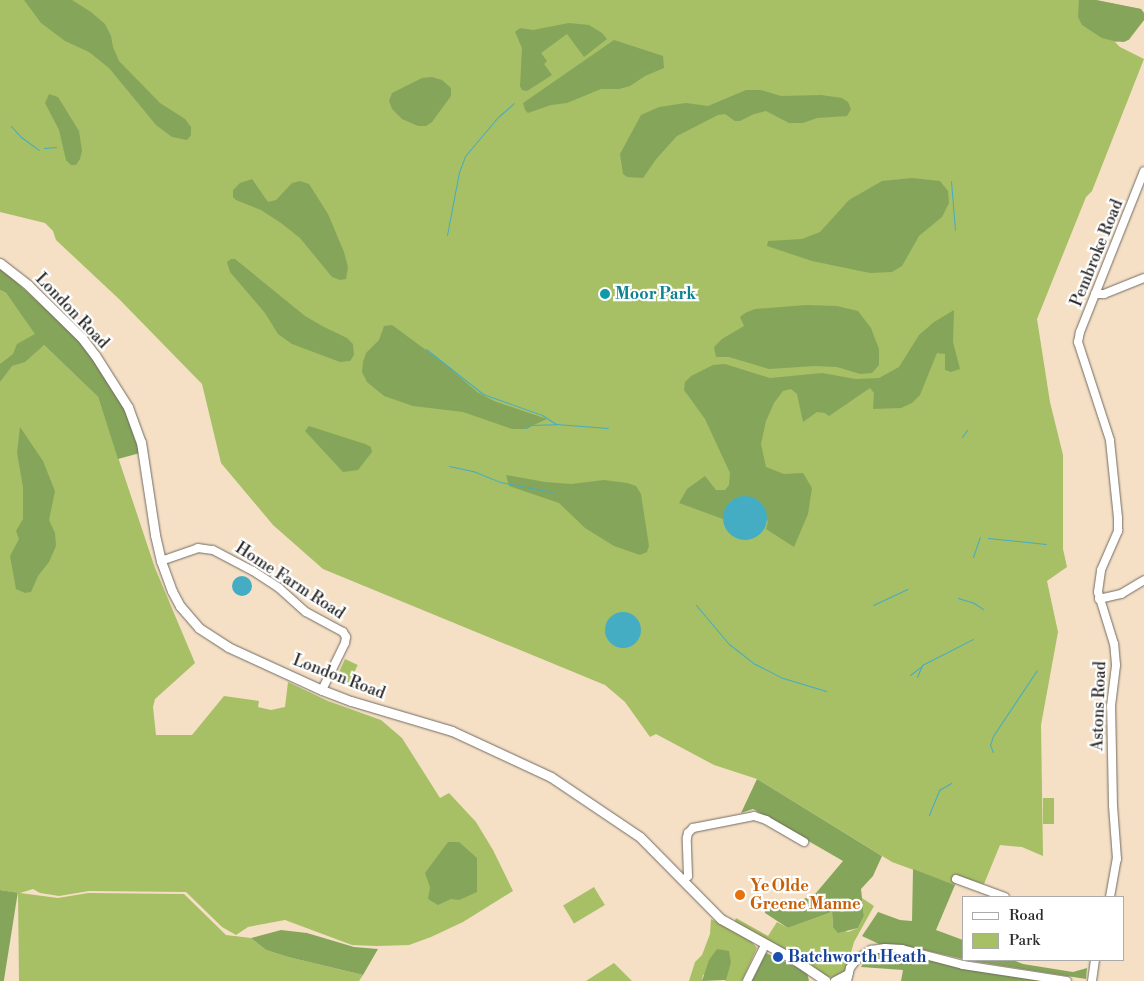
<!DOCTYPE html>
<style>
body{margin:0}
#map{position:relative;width:1144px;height:981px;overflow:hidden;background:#f5e0c6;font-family:"Libre Bodoni",serif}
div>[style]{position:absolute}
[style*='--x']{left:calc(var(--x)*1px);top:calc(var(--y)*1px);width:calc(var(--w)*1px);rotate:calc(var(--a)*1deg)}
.green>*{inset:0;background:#a7bf65;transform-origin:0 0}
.forest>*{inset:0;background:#85a65a;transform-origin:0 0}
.water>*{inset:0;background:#44adc3}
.round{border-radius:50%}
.stream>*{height:1px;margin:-0.5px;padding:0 0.5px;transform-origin:0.5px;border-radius:0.5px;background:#44adc3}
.roads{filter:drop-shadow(0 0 1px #726a61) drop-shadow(0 0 1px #726a61)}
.minor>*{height:8px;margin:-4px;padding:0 4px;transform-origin:4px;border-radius:4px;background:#fff}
.major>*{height:9px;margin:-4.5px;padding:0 4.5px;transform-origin:4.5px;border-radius:4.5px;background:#fff}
.dots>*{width:14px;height:14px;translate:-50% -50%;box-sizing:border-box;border:2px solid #fff;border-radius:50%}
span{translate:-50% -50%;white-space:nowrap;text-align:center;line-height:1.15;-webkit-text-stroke:4.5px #fff;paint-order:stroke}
.street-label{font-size:16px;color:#2b2b2b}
.culture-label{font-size:16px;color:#0d838f;font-weight:700}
.left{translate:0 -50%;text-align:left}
.food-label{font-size:16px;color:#c56008;font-weight:700}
.transit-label{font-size:16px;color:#164399;font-weight:700}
.legend{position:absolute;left:962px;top:896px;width:162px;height:65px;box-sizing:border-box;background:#fff;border:1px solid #aaa;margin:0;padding:6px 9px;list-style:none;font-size:15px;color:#2b2b2b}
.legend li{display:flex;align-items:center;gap:10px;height:25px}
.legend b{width:25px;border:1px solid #aaa}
</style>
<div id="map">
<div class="green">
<div style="clip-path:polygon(0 0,1096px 0,1141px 9px,1144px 13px,1144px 20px,1129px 40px,1115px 42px,1120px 47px,1144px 59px,1092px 191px,1086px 197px,1037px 319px,1050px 402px,1063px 455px,1063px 549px,1067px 567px,1047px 581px,1058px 632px,1041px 725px,1043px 856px,1022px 847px,1000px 845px,984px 884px,960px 877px,955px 885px,892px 862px,757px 779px,714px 765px,656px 734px,650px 737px,625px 702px,605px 685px,323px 569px,273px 525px,221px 463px,202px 384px,119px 299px,56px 240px,53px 231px,45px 223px,0 212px)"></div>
<div style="clip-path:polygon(0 290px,6px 293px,44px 345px,98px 397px,155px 568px,195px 663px,155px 699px,153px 707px,156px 735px,192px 735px,224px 696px,259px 701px,258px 707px,271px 710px,285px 707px,288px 682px,328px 701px,381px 720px,402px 738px,440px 798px,449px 793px,476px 822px,493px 850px,513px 891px,463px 922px,431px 937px,409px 945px,377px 946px,352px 945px,285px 920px,248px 927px,236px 935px,222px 927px,186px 892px,89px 891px,59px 896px,40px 893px,33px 889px,20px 893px,58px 898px,88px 893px,184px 894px,226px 935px,251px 938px,266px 950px,288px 957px,363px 975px,359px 981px,19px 981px,18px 893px,0 890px)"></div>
<div style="left:345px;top:659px;width:14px;height:25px;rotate:25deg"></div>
<div style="left:1043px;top:798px;width:11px;height:26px"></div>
<div style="left:594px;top:887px;width:21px;height:36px;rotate:59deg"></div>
<div style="clip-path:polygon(862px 898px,874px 906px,854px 942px,847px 967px,844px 972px,833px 978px,826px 976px,734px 924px,736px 918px,768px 936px,777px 922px,788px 928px,832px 912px,833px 927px,848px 932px,858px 928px,864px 916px)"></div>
<div style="clip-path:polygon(711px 919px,751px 941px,757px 948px,742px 981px,725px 981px,731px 963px,703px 975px,702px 981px,689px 981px,695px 962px,702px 955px,710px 934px)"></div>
<div style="clip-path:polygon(614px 963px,632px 981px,586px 981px)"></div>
</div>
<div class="forest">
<div style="clip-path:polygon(24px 0,72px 0,91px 12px,105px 24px,111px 36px,113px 47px,119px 61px,160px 103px,185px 119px,191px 127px,191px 135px,187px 140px,172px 137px,156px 125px,109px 68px,89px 52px,65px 41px,41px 23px)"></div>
<div style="clip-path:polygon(1079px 0,1096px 0,1141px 9px,1144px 13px,1144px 20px,1128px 40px,1124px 42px,1114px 41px,1102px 38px,1082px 25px,1078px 17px)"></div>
<div style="clip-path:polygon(569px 23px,589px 25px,602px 33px,607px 39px,584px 57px,567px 34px,541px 53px,547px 61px,544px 64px,552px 75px,527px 91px,522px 90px,520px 86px,522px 48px,515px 32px,520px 28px,533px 30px)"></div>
<div style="clip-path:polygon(614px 40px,663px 56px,664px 68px,645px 76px,630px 86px,619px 89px,601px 89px,567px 103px,551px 105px,528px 113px,525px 110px,523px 103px)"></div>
<div style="clip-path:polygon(432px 77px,442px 80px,451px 88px,451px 96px,432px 122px,426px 126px,418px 126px,402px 119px,392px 109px,389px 101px,392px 93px,422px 78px)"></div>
<div style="clip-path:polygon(746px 90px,761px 90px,781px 96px,821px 95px,842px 98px,848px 102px,851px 109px,847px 116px,817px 118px,803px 123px,789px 123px,766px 111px,754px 114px,740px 121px,735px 121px,725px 114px,718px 115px,677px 136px,657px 158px,643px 178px,627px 177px,623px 174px,620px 154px,641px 115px,659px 107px,686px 103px,708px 106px)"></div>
<div style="clip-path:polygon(49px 94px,58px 97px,79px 131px,82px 151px,80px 159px,76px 165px,71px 165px,66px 160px,59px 130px,45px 103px)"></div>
<div style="clip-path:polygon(912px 178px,940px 181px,948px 191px,949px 203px,942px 217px,919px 236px,902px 266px,892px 272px,870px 273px,812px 261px,767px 246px,768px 241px,802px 239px,820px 232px,849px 200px,882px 181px)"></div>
<div style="clip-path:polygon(252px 179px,268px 202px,276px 200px,292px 183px,300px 181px,309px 184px,328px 214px,344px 252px,348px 267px,346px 279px,340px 280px,332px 277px,300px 238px,281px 223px,261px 210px,236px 200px,233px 197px,233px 190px,240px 183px)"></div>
<div style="clip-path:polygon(231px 259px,235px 259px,305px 316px,322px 326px,347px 338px,353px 344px,354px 355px,350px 361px,340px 362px,292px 344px,278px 334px,265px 313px,230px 272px,227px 262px)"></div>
<div style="clip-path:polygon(0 267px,70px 331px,86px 349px,122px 403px,140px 453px,118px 459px,98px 397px,44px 345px,25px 362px,12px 366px,0 382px,0 364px,13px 354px,17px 344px,35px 334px,6px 293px,0 290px)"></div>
<div style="clip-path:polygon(806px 305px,837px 306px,858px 311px,871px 328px,879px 349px,879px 365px,872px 373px,860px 374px,837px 367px,815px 366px,769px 369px,729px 357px,716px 357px,714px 347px,722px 339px,744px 326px,740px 317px,745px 313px,755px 309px)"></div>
<div style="clip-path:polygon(954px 310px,953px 342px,960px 369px,951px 372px,945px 370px,945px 354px,937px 353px,920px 395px,912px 403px,901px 408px,873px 409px,874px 393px,870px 388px,829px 416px,825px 413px,817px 412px,803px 422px,797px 394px,791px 389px,783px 391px,774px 403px,766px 421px,761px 444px,766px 467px,784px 474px,803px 473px,812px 488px,808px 514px,794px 547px,766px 529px,768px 521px,732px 500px,727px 506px,723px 519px,679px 503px,687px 489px,705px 476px,716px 490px,725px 490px,729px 485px,730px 473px,705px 419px,684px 390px,685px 382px,691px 376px,713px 365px,725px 364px,770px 378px,822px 373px,856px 379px,879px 378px,899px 367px,919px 335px,934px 322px)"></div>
<div style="clip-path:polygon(392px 325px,445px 364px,477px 392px,494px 401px,547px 419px,525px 429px,512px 429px,463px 412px,413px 406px,384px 396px,367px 382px,362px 372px,363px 362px,366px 353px,379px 340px,384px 326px)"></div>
<div style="clip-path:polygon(309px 426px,365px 444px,371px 447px,372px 452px,358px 470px,343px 472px,305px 431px)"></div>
<div style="clip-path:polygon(20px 427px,43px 461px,55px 491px,49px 520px,55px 533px,56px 546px,49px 562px,38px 576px,31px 592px,25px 593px,16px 589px,10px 556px,19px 539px,16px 531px,23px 519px,23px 487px,17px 453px)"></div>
<div style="clip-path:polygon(506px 475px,545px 482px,571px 484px,604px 480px,627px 483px,636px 486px,641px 494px,649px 546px,647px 552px,640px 555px,614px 546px,585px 528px,559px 503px,509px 486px)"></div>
<div style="clip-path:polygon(757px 779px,882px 856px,873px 876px,861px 889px,864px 916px,858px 928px,838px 933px,833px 927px,832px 912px,788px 928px,765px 913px,765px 905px,800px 901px,816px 893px,843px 861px,753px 809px,741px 813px)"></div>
<div style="clip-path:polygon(448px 842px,459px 842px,477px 858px,477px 892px,459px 900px,451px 899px,438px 905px,428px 899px,430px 887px,425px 873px)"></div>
<div style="clip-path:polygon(913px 869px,955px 885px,936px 930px,963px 940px,963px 959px,911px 947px,879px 944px,862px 936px,878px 912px,900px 920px,912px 921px)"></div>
<div style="left:0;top:890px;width:18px;height:91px;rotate:9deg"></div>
<div style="clip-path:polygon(281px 930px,307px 933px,354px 947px,378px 949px,363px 975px,288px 957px,266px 950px,251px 938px)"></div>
<div style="clip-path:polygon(717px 949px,729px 951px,731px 963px,726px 980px,702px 981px,709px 960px)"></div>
<div style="clip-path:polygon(879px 951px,896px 951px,972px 970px,1041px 981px,901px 981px,903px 970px,861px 967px,869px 954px)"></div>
<div style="clip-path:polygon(766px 953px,807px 972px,809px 981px,752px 981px)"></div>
<div style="clip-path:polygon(965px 960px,1013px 960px,1023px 964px,1073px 972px,1087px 968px,1086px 979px)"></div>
</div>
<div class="water">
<div class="round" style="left:723px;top:496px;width:44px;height:44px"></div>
<div class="round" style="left:232px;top:576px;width:20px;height:20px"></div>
<div class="round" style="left:605px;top:612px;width:36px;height:36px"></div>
</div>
<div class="stream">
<div style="--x:11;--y:126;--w:15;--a:48"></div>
<div style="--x:21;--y:137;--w:22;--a:36"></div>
<div style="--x:44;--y:148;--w:12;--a:-5"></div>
<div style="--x:951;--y:181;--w:49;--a:85.3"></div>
<div style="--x:447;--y:235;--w:64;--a:-79.2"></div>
<div style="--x:459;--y:172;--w:17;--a:-69"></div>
<div style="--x:465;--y:156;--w:51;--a:-49.8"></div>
<div style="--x:498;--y:117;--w:21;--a:-41"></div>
<div style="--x:426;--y:349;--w:73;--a:38.3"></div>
<div style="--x:483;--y:394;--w:63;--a:19.6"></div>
<div style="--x:542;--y:415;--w:17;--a:33"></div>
<div style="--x:526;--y:428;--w:6;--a:-31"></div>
<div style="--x:531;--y:425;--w:25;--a:-2"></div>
<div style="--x:556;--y:424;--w:52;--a:4.4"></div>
<div style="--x:962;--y:437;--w:9;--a:-54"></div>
<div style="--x:449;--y:466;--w:25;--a:12"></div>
<div style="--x:473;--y:471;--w:29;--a:22"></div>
<div style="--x:500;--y:482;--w:54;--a:10.7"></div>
<div style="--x:988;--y:538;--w:58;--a:5.9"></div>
<div style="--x:973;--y:557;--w:21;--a:-71"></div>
<div style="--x:958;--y:598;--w:17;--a:17"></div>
<div style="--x:974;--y:603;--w:11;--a:34"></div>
<div style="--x:696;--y:605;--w:51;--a:49.8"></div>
<div style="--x:729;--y:644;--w:33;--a:38"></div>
<div style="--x:755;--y:664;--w:31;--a:27"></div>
<div style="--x:783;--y:678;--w:45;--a:16.8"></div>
<div style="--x:873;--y:605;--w:38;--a:-25"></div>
<div style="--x:910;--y:675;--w:15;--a:-37"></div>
<div style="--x:917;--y:677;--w:13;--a:-67"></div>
<div style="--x:922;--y:665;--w:57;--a:-27"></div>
<div style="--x:993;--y:752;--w:8;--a:-113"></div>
<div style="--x:990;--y:745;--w:9;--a:-72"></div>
<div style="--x:993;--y:736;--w:79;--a:-56.3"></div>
<div style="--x:929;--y:815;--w:27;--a:-68"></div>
<div style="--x:939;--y:790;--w:14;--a:-30"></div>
</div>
<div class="roads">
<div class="minor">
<div style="--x:1095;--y:294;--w:9;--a:0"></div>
<div style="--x:1104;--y:294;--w:43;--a:-21.8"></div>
<div style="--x:161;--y:561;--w:39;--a:-19"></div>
<div style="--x:198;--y:548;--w:15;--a:8"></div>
<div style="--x:213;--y:550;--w:45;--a:27.7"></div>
<div style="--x:253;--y:571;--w:31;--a:33"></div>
<div style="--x:279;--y:588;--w:36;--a:42"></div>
<div style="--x:306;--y:612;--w:42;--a:28.4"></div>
<div style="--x:343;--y:632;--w:6;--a:59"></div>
<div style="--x:346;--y:637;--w:6;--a:99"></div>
<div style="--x:345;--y:643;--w:52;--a:116.1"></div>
<div style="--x:1099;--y:599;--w:23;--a:-13"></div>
<div style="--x:1121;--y:594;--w:27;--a:-31"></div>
<div style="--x:956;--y:879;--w:52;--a:20.2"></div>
<div style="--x:683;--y:881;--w:7;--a:-45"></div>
<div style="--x:688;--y:876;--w:38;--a:-92"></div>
<div style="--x:687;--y:838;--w:5;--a:-79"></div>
<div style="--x:688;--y:833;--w:7;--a:-45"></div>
<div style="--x:693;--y:828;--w:62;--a:-11.1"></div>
<div style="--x:754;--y:816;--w:13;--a:18"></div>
<div style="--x:766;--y:820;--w:44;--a:30.1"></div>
<div style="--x:1110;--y:897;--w:39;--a:-80"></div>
<div style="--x:1117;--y:859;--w:53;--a:-94.3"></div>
<div style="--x:1113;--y:806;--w:100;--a:-91.1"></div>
<div style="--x:1111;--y:706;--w:41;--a:-83"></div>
<div style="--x:1116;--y:665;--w:21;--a:-95"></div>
<div style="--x:1114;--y:644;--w:54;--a:-107.1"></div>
<div style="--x:1098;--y:592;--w:22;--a:-82"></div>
<div style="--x:1101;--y:570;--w:43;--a:-66.4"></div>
<div style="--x:1118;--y:531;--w:13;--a:-90"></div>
<div style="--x:1118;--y:518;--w:78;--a:-95.9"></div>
<div style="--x:1110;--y:440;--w:103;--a:-108.1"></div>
<div style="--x:1078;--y:342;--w:10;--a:-79"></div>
<div style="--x:1080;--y:332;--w:173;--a:-68.3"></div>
<div style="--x:747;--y:981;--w:40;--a:-63.4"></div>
<div style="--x:835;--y:981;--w:15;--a:-28"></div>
<div style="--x:847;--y:981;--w:13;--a:-77"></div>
<div style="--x:850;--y:968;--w:11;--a:-52"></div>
<div style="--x:857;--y:959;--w:17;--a:-33"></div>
<div style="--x:871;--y:950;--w:14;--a:-8"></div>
<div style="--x:885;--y:948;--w:17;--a:3"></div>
<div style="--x:902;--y:949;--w:63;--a:14.7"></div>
<div style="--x:963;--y:965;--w:105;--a:8.7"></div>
<div style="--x:1092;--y:981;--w:21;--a:-82"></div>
</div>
<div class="major">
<div style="--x:0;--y:263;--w:36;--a:38"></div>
<div style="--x:28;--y:285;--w:76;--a:44.5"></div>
<div style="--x:82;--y:338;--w:21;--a:53"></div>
<div style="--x:95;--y:355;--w:62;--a:57.6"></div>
<div style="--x:128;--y:407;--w:37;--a:70"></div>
<div style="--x:141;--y:442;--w:94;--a:81.4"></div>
<div style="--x:155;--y:535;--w:27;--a:77"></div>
<div style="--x:161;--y:561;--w:32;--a:70"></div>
<div style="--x:172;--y:591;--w:17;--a:62"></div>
<div style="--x:180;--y:606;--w:29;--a:49"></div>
<div style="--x:199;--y:628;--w:35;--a:33"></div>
<div style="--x:228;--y:647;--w:103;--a:24.6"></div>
<div style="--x:322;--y:690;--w:31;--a:21"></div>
<div style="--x:351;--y:701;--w:105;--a:16.5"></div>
<div style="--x:452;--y:731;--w:109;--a:24.9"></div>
<div style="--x:551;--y:777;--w:107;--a:34"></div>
<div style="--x:640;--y:837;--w:115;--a:45.4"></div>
<div style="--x:721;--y:919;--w:85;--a:29"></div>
<div style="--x:795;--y:960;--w:37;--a:34"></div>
</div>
</div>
<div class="dots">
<div style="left:605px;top:294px;background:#0f9aa8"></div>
<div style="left:740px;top:895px;background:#e8710a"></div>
<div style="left:778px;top:957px;background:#1a4fb4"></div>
</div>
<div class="street-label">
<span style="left:1097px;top:253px;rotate:-68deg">Pembroke Road</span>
<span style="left:72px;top:311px;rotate:46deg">London Road</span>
<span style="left:290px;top:581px;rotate:33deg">Home Farm Road</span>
<span style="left:339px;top:677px;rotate:21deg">London Road</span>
<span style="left:1099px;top:706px;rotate:-88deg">Astons Road</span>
</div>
<div class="culture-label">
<span class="left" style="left:615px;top:294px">Moor Park</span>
</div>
<div class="food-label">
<span class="left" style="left:750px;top:895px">Ye Olde<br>Greene Manne</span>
</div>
<div class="transit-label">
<span class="left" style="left:788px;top:957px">Batchworth Heath</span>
</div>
<ul class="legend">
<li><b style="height:6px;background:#fff"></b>Road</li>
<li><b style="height:14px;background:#a7bf65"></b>Park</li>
</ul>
</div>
